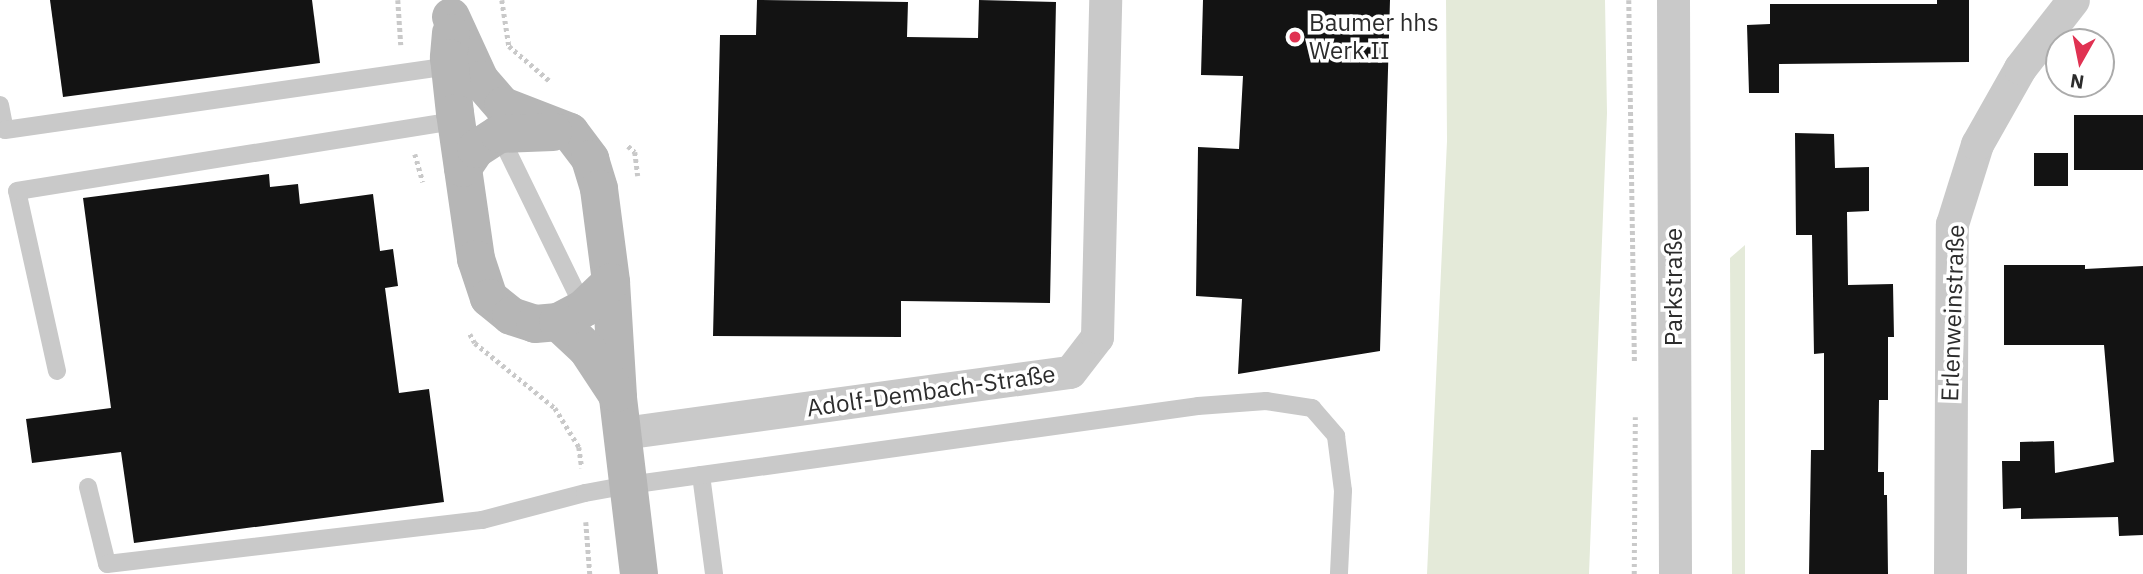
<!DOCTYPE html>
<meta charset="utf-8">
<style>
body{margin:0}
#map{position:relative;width:2143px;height:574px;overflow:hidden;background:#fff;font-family:"IBM Plex Sans",sans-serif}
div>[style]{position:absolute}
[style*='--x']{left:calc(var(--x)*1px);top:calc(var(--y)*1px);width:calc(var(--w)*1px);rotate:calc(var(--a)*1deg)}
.green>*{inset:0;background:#e4ead9}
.building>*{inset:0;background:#131313;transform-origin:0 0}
.path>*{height:4.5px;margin-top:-2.25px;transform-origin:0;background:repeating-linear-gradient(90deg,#c9c9c9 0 3.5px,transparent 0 7px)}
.service>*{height:18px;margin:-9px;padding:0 9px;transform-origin:9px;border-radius:9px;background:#c9c9c9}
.minor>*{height:33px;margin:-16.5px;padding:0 16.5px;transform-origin:16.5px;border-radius:16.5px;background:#c9c9c9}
.secondary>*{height:38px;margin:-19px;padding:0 19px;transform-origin:19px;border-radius:19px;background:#b6b6b6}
.dots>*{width:19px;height:19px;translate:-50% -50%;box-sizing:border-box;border:4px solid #fff;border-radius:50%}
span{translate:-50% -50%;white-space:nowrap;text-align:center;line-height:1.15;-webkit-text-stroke:7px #fff;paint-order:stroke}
.poi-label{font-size:24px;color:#2c2c2c}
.left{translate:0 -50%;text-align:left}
.street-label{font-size:24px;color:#2c2c2c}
.north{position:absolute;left:2045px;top:28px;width:70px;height:70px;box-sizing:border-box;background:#fff;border:2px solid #ababab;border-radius:50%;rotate:189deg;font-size:19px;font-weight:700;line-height:28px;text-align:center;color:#2c2c2c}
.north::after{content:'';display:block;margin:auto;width:24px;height:32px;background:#e03252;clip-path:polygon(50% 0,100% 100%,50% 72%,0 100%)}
</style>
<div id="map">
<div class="green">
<div style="clip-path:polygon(1446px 0,1605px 0,1607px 113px,1589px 574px,1427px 574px,1447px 141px)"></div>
<div style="clip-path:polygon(1745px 245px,1745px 574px,1732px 574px,1730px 258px)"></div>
</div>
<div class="building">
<div style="clip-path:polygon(50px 0,312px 0,320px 63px,63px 97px)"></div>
<div style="clip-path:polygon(757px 0,908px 2px,907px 37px,978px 38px,979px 0,1056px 2px,1050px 303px,901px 301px,901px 337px,713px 336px,720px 35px,756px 35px)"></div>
<div style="clip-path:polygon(1203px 0,1390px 0,1380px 351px,1238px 374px,1242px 299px,1196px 296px,1198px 147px,1239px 149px,1243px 76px,1201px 75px)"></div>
<div style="clip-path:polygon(1937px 0,1969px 0,1969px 62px,1779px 64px,1779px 93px,1749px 93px,1747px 25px,1770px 24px,1770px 4px,1937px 4px)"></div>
<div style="left:2074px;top:115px;width:69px;height:55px"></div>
<div style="clip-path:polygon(1795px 133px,1834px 134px,1835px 168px,1869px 167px,1869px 211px,1847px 212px,1848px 285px,1893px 284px,1894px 337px,1888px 337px,1888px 400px,1879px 400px,1878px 472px,1884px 472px,1884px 495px,1887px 495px,1888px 574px,1809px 574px,1811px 450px,1824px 450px,1824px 353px,1814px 354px,1812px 235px,1796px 235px)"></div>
<div style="left:2068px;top:153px;width:33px;height:34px;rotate:90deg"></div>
<div style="clip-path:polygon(269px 174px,270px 187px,298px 184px,300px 204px,373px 194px,380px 251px,393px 249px,398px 286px,385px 288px,399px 393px,429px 389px,444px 502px,134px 543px,121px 452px,32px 463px,26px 419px,111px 408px,83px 198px)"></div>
<div style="clip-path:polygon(2004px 265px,2085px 265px,2085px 269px,2143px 266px,2143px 535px,2119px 536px,2118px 517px,2021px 519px,2021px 508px,2003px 509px,2002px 461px,2020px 461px,2020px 442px,2054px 441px,2055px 473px,2114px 462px,2104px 345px,2004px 345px)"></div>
</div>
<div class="path">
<div style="--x:398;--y:0;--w:45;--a:86.2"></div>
<div style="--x:502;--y:0;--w:47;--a:81.3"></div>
<div style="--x:509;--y:46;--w:55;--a:40.6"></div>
<div style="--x:1629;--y:0;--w:363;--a:89.1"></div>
<div style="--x:628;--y:146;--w:9;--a:41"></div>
<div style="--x:635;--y:152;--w:24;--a:83"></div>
<div style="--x:415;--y:154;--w:29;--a:74"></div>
<div style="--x:470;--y:334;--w:10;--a:61"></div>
<div style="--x:475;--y:343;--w:103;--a:39.1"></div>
<div style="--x:555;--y:408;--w:46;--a:58.4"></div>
<div style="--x:579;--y:447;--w:21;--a:82"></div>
<div style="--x:586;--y:522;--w:52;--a:85.6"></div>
<div style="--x:1634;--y:574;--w:157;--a:-89.6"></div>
</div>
<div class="service">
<div style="--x:0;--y:105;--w:25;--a:79"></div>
<div style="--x:5;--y:130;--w:450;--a:-8.2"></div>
<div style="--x:498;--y:132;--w:196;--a:64"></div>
<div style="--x:57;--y:371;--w:184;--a:-102.5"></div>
<div style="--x:17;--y:191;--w:445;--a:-9.1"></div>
<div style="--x:701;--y:475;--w:100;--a:82.5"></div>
<div style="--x:88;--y:487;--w:79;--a:76.1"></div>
<div style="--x:107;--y:564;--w:378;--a:-6.7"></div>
<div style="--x:482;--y:520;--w:106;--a:-14.7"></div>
<div style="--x:585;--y:493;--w:45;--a:-10.3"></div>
<div style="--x:629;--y:485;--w:574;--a:-7.9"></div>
<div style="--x:1198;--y:406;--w:68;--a:-4.2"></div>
<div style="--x:1266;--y:401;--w:47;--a:8.7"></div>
<div style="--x:1312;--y:408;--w:37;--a:49"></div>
<div style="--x:1336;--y:436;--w:55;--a:82.7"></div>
<div style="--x:1343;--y:491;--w:83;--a:92.8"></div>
</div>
<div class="minor">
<div style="--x:1673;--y:0;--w:574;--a:89.8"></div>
<div style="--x:623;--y:433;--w:451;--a:-7.8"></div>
<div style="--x:1070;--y:372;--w:44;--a:-52.4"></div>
<div style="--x:1097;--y:337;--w:337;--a:-88.6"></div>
<div style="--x:1950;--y:574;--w:350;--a:-89.7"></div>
<div style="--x:1952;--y:224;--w:84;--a:-72.6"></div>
<div style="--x:1977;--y:144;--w:87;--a:-60.5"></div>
<div style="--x:2020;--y:68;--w:86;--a:-52.1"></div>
</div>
<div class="secondary">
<div style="--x:451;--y:17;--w:69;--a:65.3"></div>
<div style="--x:480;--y:80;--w:35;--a:49"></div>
<div style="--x:503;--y:106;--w:72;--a:21.2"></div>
<div style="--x:570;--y:132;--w:34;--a:53"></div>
<div style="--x:590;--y:159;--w:31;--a:73"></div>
<div style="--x:599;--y:189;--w:94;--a:82.6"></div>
<div style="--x:611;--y:282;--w:116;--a:86.5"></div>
<div style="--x:618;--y:398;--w:177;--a:83.2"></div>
<div style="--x:451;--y:33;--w:25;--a:95"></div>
<div style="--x:449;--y:58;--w:55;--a:83.8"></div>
<div style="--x:455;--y:113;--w:148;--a:81.8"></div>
<div style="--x:476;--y:259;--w:41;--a:71.6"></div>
<div style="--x:489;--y:298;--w:28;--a:39"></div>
<div style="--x:511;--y:316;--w:25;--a:18"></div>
<div style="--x:535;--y:324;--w:23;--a:-5"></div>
<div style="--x:558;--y:322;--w:30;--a:-28"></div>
<div style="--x:584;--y:308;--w:37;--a:-44"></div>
<div style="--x:463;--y:168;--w:23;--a:-56"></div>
<div style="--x:476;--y:149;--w:27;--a:-33"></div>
<div style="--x:499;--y:134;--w:54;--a:-2.1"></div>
<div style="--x:558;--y:322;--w:40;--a:43"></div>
<div style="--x:587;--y:349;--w:53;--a:56.6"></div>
</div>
<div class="dots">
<div style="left:1295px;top:37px;background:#e03252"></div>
</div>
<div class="poi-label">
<span class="left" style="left:1309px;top:37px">Baumer hhs<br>Werk II</span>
</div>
<div class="street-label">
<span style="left:1674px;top:287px;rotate:-90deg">Parkstraße</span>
<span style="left:1953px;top:313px;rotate:-88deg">Erlenweinstraße</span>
<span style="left:931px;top:391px;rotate:-8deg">Adolf-Dembach-Straße</span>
</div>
<div class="north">N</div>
</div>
